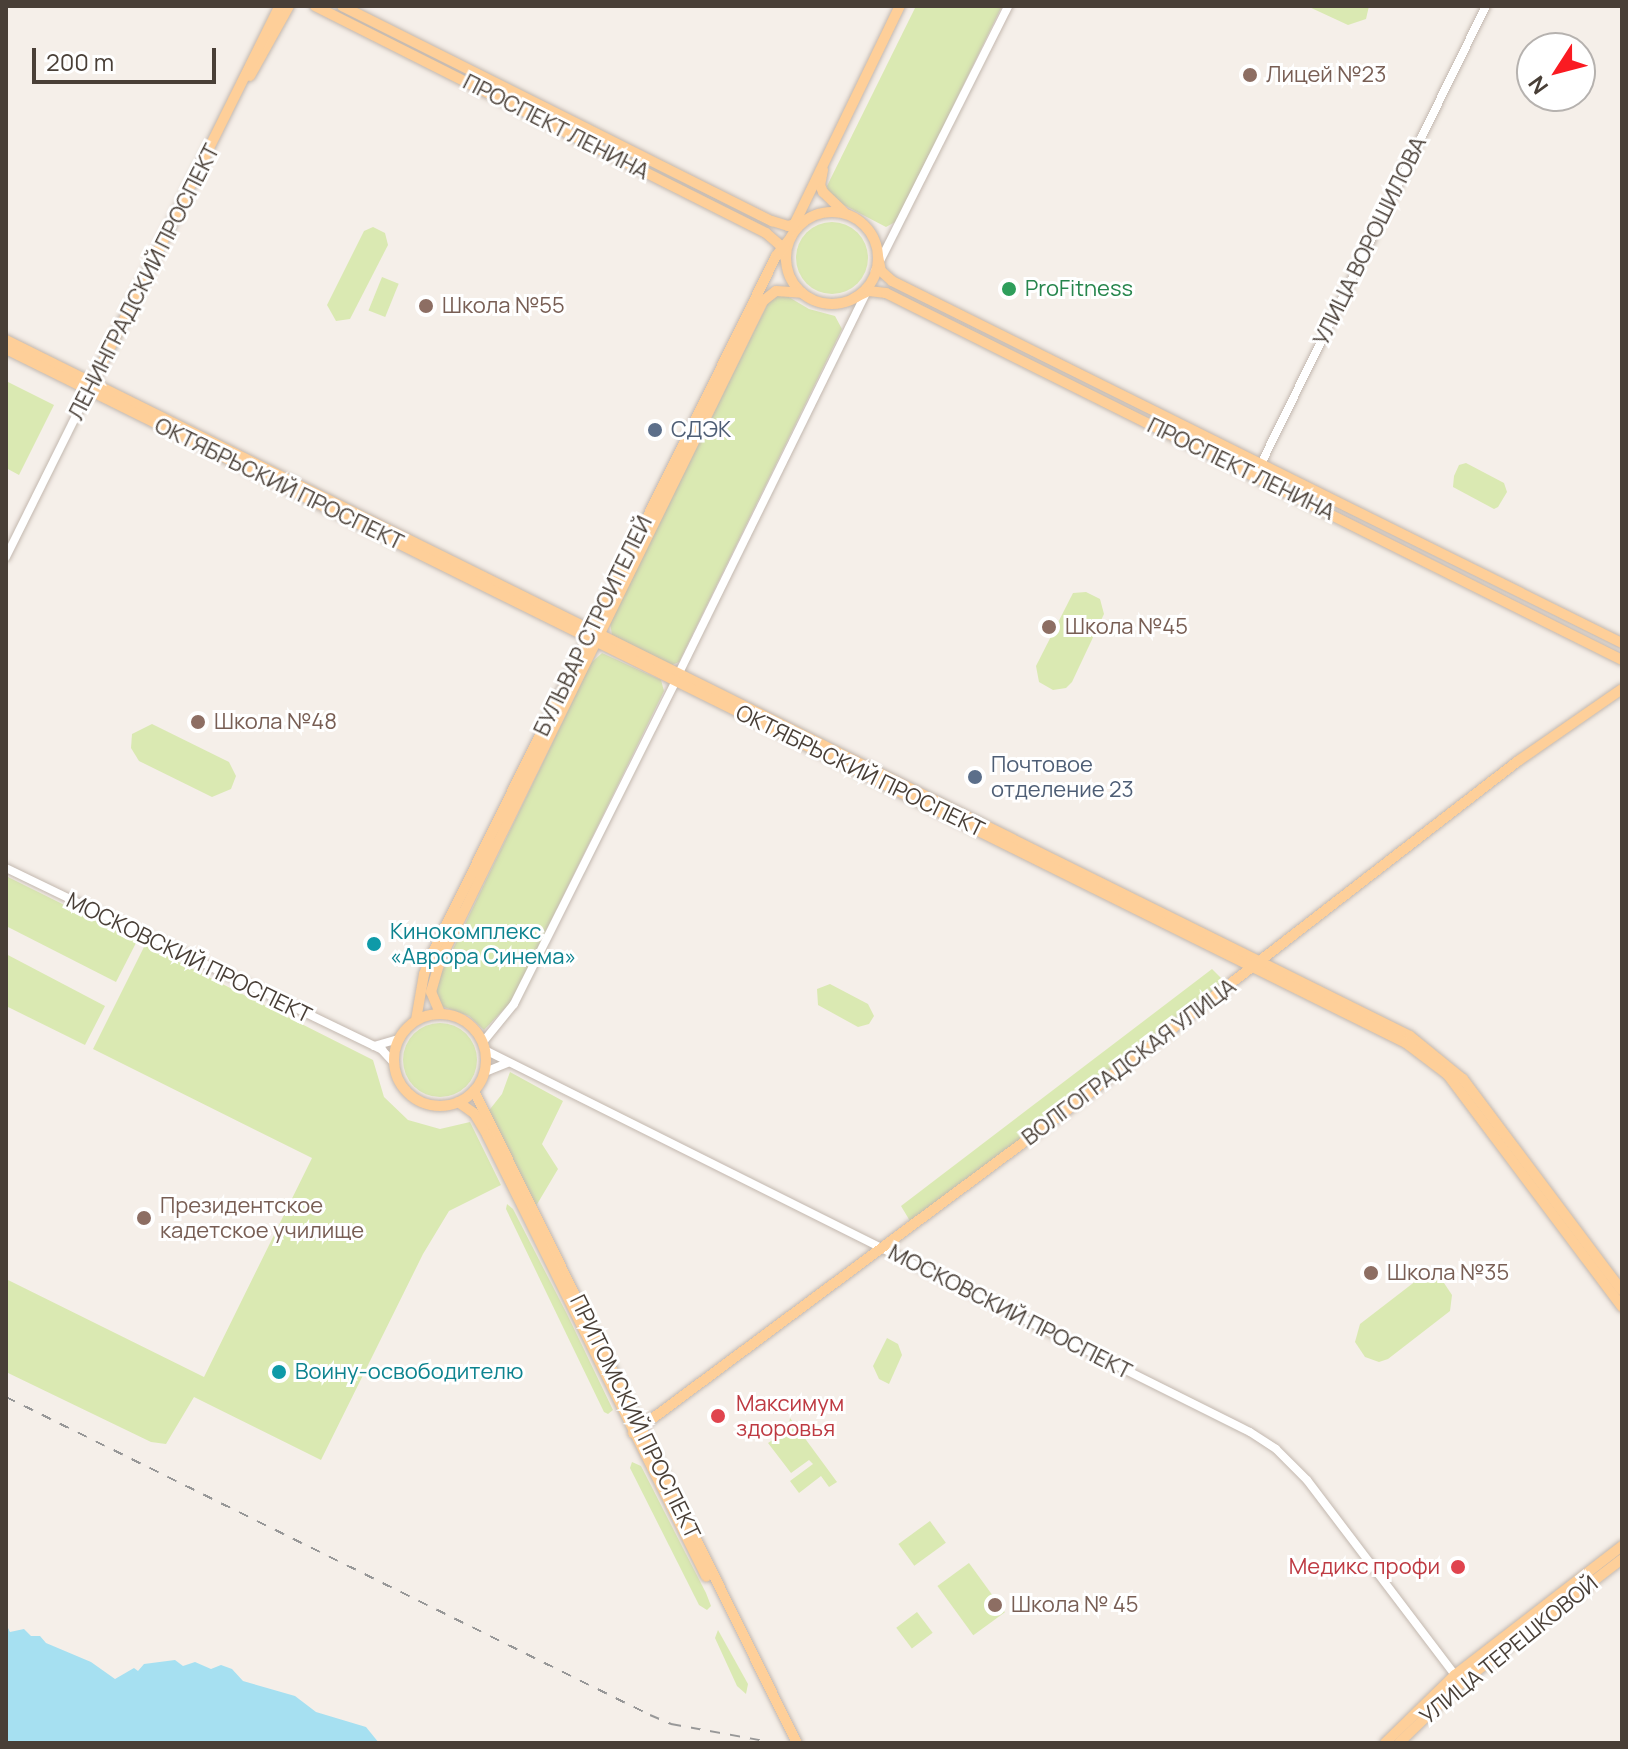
<!DOCTYPE html>
<meta charset="utf-8">
<style>
body{margin:0}
#map{position:relative;width:1628px;height:1749px;overflow:hidden;background:#f5efe9;font-family:Manrope,sans-serif}
div>[style]{position:absolute}
[style*='--x']{left:calc(var(--x)*1px);top:calc(var(--y)*1px);width:calc(var(--w)*1px);rotate:calc(var(--a)*1deg)}
.green>*{inset:0;background:#dae9b2;transform-origin:0 0}
.round{border-radius:50%}
.water>*{inset:0;background:#a6e0f1}
.roads{filter:drop-shadow(0 0 2px #c3b8af) drop-shadow(0 0 2px #c3b8af)}
.minor>*{height:8px;margin:-4px;padding:0 4px;transform-origin:4px;border-radius:4px;background:#fff}
.major>*{height:10px;margin:-5px;padding:0 5px;transform-origin:5px;border-radius:5px;background:#fecf99}
.major>.ring{margin:-5px;padding:0;box-sizing:content-box;background:none;border:10px solid #fecf99;border-radius:50%}
.rail>*{height:2px;margin-top:-1px;transform-origin:0;background:repeating-linear-gradient(90deg,#989898 0 10px,transparent 0 20px)}
.dots>*{width:22px;height:22px;translate:-50% -50%;box-sizing:border-box;border:4px solid #fff;border-radius:50%}
span{translate:-50% -50%;white-space:nowrap;text-align:center;line-height:1.15;-webkit-text-stroke:6px #fff;paint-order:stroke}
.education-label{font-size:22px;color:#785e54}
.left{translate:0 -50%;text-align:left}
.street-label{font-size:22px;color:#493f37}
.leisure-label{font-size:22px;color:#27864d}
.service-label{font-size:22px;color:#4e5e75}
.culture-label{font-size:22px;color:#0d838f}
.health-label{font-size:22px;color:#be3a42}
.right{translate:-100% -50%;text-align:right}
.frame{position:absolute;inset:0;border:8px solid #493f37;pointer-events:none}
.north{position:absolute;left:1516px;top:32px;width:80px;height:80px;box-sizing:border-box;background:#fff;border:2px solid #b6b2af;border-radius:50%;rotate:234deg;font-size:22px;font-weight:700;line-height:32px;text-align:center;color:#493f37}
.north::after{content:'';display:block;margin:auto;width:28px;height:36px;background:#fa1b22;clip-path:polygon(50% 0,100% 100%,50% 72%,0 100%)}
.scale{position:absolute;left:32px;top:48px;width:184px;height:36px;box-sizing:border-box;border:4px solid #493f37;border-top:0;padding-left:10px;font-size:24px;line-height:28px;white-space:nowrap;color:#493f37;-webkit-text-stroke:6px #fff;paint-order:stroke}
</style>
<div id="map">
<div class="green">
<div style="clip-path:polygon(916px 6px,1002px 6px,897px 221px,886px 227px,840px 203px,828px 192px,827px 186px)"></div>
<div style="clip-path:polygon(1307px 6px,1369px 6px,1366px 19px,1348px 25px)"></div>
<div class="round" style="left:796px;top:222px;width:72px;height:72px"></div>
<div style="clip-path:polygon(373px 227px,385px 233px,388px 245px,350px 319px,336px 321px,327px 305px,364px 231px)"></div>
<div style="left:382px;top:277px;width:18px;height:36px;rotate:22deg"></div>
<div style="clip-path:polygon(778px 296px,787px 296px,809px 309px,835px 316px,842px 329px,679px 662px,672px 665px,612px 635px,610px 623px,768px 303px)"></div>
<div style="clip-path:polygon(6px 381px,54px 405px,19px 475px,6px 468px)"></div>
<div style="clip-path:polygon(1466px 463px,1504px 483px,1507px 492px,1498px 507px,1494px 509px,1453px 487px,1454px 476px,1459px 465px)"></div>
<div style="clip-path:polygon(1086px 592px,1100px 599px,1104px 614px,1072px 682px,1066px 688px,1053px 690px,1039px 682px,1036px 666px,1073px 593px)"></div>
<div style="clip-path:polygon(602px 653px,661px 680px,664px 691px,518px 988px,509px 1004px,484px 1030px,469px 1016px,441px 1006px,435px 1000px,436px 984px,591px 663px)"></div>
<div style="clip-path:polygon(152px 724px,229px 762px,236px 776px,231px 789px,212px 797px,139px 761px,131px 748px,132px 734px)"></div>
<div style="clip-path:polygon(6px 876px,137px 941px,116px 982px,6px 926px)"></div>
<div style="clip-path:polygon(145px 945px,373px 1060px,384px 1097px,408px 1120px,440px 1129px,470px 1122px,501px 1185px,449px 1211px,423px 1254px,321px 1460px,194px 1397px,166px 1444px,151px 1442px,6px 1372px,6px 1279px,204px 1377px,312px 1158px,93px 1049px)"></div>
<div style="clip-path:polygon(6px 954px,105px 1006px,85px 1045px,6px 1006px)"></div>
<div style="clip-path:polygon(1212px 969px,1226px 983px,913px 1226px,901px 1206px)"></div>
<div style="clip-path:polygon(830px 984px,868px 1004px,874px 1016px,869px 1024px,858px 1027px,818px 1005px,817px 989px)"></div>
<div class="round" style="left:403px;top:1023px;width:74px;height:74px"></div>
<div style="clip-path:polygon(510px 1072px,563px 1101px,542px 1144px,558px 1169px,536px 1206px,487px 1113px,502px 1094px)"></div>
<div style="clip-path:polygon(507px 1204px,513px 1209px,567px 1314px,613px 1410px,608px 1414px,604px 1412px,506px 1209px)"></div>
<div style="clip-path:polygon(1429px 1275px,1442px 1280px,1452px 1295px,1450px 1311px,1388px 1359px,1379px 1362px,1365px 1357px,1355px 1342px,1360px 1324px,1421px 1277px)"></div>
<div style="clip-path:polygon(887px 1338px,898px 1344px,902px 1355px,889px 1384px,879px 1379px,873px 1366px)"></div>
<div style="clip-path:polygon(790px 1418px,837px 1482px,829px 1487px,821px 1476px,799px 1493px,790px 1481px,813px 1464px,809px 1460px,791px 1473px,768px 1443px,788px 1430px)"></div>
<div style="clip-path:polygon(632px 1462px,641px 1466px,706px 1593px,711px 1606px,707px 1610px,699px 1605px,630px 1468px)"></div>
<div style="left:930px;top:1521px;width:27px;height:39px;rotate:54deg"></div>
<div style="left:969px;top:1563px;width:61px;height:39px;rotate:54deg"></div>
<div style="left:917px;top:1612px;width:26px;height:26px;rotate:53deg"></div>
<div style="clip-path:polygon(718px 1630px,748px 1684px,746px 1694px,737px 1686px,715px 1638px)"></div>
</div>
<div class="water">
<div style="clip-path:polygon(6px 1624px,10px 1632px,24px 1629px,31px 1636px,40px 1636px,46px 1643px,91px 1662px,115px 1679px,134px 1668px,138px 1671px,144px 1664px,175px 1660px,183px 1666px,195px 1662px,211px 1669px,221px 1665px,232px 1669px,243px 1681px,295px 1696px,316px 1712px,366px 1727px,379px 1743px,6px 1743px)"></div>
</div>
<div class="roads">
<div class="minor">
<div style="--x:875;--y:271;--w:297;--a:-63.3"></div>
<div style="--x:1255;--y:476;--w:524;--a:-63.83"></div>
<div style="--x:6;--y:557;--w:186;--a:-63.6"></div>
<div style="--x:679;--y:673;--w:433;--a:-63.8"></div>
<div style="--x:6;--y:868;--w:418;--a:25.8"></div>
<div style="--x:382;--y:1050;--w:16;--a:47"></div>
<div style="--x:483;--y:1042;--w:49;--a:-50.8"></div>
<div style="--x:514;--y:1004;--w:362;--a:-63.4"></div>
<div style="--x:374;--y:1046;--w:25;--a:-16"></div>
<div style="--x:485;--y:1050;--w:855;--a:26.54"></div>
<div style="--x:1250;--y:1432;--w:31;--a:33"></div>
<div style="--x:1276;--y:1449;--w:44;--a:45"></div>
<div style="--x:1307;--y:1480;--w:245;--a:52.8"></div>
<div style="--x:485;--y:1072;--w:24;--a:-22"></div>
</div>
<div class="major">
<div style="--x:315;--y:6;--w:505;--a:26.72"></div>
<div style="--x:766;--y:233;--w:18;--a:41"></div>
<div style="--x:780;--y:245;--w:16;--a:68"></div>
<div style="--x:342;--y:6;--w:481;--a:26.6"></div>
<div style="--x:772;--y:221;--w:17;--a:17"></div>
<div style="--x:788;--y:226;--w:17;--a:-17"></div>
<div style="--x:250;--y:76;--w:80;--a:-60.9"></div>
<div style="--x:823;--y:170;--w:15;--a:101"></div>
<div style="--x:820;--y:185;--w:8;--a:67"></div>
<div style="--x:823;--y:192;--w:29;--a:44"></div>
<div class="ring" style="left:786px;top:212px;width:82px;height:82px"></div>
<div style="--x:793;--y:227;--w:246;--a:-64.2"></div>
<div style="--x:878;--y:256;--w:15;--a:79"></div>
<div style="--x:881;--y:271;--w:15;--a:42"></div>
<div style="--x:892;--y:281;--w:815;--a:26.38"></div>
<div style="--x:856;--y:297;--w:14;--a:-25"></div>
<div style="--x:869;--y:291;--w:17;--a:7"></div>
<div style="--x:886;--y:293;--w:822;--a:26.5"></div>
<div style="--x:6;--y:340;--w:1567;--a:26.37"></div>
<div style="--x:1410;--y:1036;--w:68;--a:39.1"></div>
<div style="--x:1463;--y:1079;--w:265;--a:53.1"></div>
<div style="--x:6;--y:349;--w:1563;--a:26.37"></div>
<div style="--x:1406;--y:1043;--w:53;--a:37.3"></div>
<div style="--x:1448;--y:1075;--w:290;--a:53.1"></div>
<div style="--x:90;--y:388;--w:427;--a:-63.6"></div>
<div style="--x:440;--y:1013;--w:23;--a:-113"></div>
<div style="--x:431;--y:992;--w:35;--a:-74"></div>
<div style="--x:441;--y:958;--w:732;--a:-63.89"></div>
<div style="--x:763;--y:301;--w:16;--a:-38"></div>
<div style="--x:776;--y:291;--w:26;--a:4"></div>
<div class="ring" style="left:394px;top:1014px;width:82px;height:82px"></div>
<div style="--x:416;--y:1020;--w:47;--a:-80.1"></div>
<div style="--x:424;--y:974;--w:22;--a:-68"></div>
<div style="--x:432;--y:954;--w:778;--a:-63.76"></div>
<div style="--x:776;--y:256;--w:22;--a:-51"></div>
<div style="--x:474;--y:1091;--w:728;--a:63.65"></div>
<div style="--x:458;--y:1102;--w:19;--a:35"></div>
<div style="--x:474;--y:1113;--w:26;--a:59"></div>
<div style="--x:487;--y:1135;--w:493;--a:63.6"></div>
<div style="--x:633;--y:1433;--w:551;--a:-36.66"></div>
<div style="--x:1075;--y:1104;--w:560;--a:-37.75"></div>
<div style="--x:1518;--y:761;--w:126;--a:-34.7"></div>
<div style="--x:1385;--y:1743;--w:98;--a:-44.2"></div>
<div style="--x:1455;--y:1675;--w:211;--a:-37.7"></div>
<div style="--x:1399;--y:1743;--w:86;--a:-44.1"></div>
<div style="--x:1461;--y:1683;--w:203;--a:-37.6"></div>
</div>
</div>
<div class="rail">
<div style="--x:6;--y:1397;--w:718;--a:26.28"></div>
<div style="--x:650;--y:1715;--w:23;--a:23"></div>
<div style="--x:671;--y:1724;--w:107;--a:10.3"></div>
</div>
<div class="dots">
<div style="left:1250px;top:75px;background:#8d6e63"></div>
<div style="left:1009px;top:289px;background:#2e9e5b"></div>
<div style="left:426px;top:306px;background:#8d6e63"></div>
<div style="left:655px;top:430px;background:#5c6f8a"></div>
<div style="left:1049px;top:627px;background:#8d6e63"></div>
<div style="left:198px;top:722px;background:#8d6e63"></div>
<div style="left:975px;top:777px;background:#5c6f8a"></div>
<div style="left:374px;top:944px;background:#0f9aa8"></div>
<div style="left:144px;top:1218px;background:#8d6e63"></div>
<div style="left:1371px;top:1273px;background:#8d6e63"></div>
<div style="left:279px;top:1372px;background:#0f9aa8"></div>
<div style="left:718px;top:1416px;background:#e0444e"></div>
<div style="left:1458px;top:1567px;background:#e0444e"></div>
<div style="left:995px;top:1605px;background:#8d6e63"></div>
</div>
<div class="education-label">
<span class="left" style="left:1266px;top:75px">Лицей №23</span>
<span class="left" style="left:442px;top:306px">Школа №55</span>
<span class="left" style="left:1065px;top:627px">Школа №45</span>
<span class="left" style="left:214px;top:722px">Школа №48</span>
<span class="left" style="left:160px;top:1218px">Президентское<br>кадетское училище</span>
<span class="left" style="left:1387px;top:1273px">Школа №35</span>
<span class="left" style="left:1011px;top:1605px">Школа № 45</span>
</div>
<div class="street-label">
<span style="left:556px;top:127px;rotate:27deg">ПРОСПЕКТ ЛЕНИНА</span>
<span style="left:1370px;top:241px;rotate:-64deg">УЛИЦА ВОРОШИЛОВА</span>
<span style="left:144px;top:282px;rotate:-63deg">ЛЕНИНГРАДСКИЙ ПРОСПЕКТ</span>
<span style="left:1241px;top:469px;rotate:26deg">ПРОСПЕКТ ЛЕНИНА</span>
<span style="left:279px;top:484px;rotate:26deg">ОКТЯБРЬСКИЙ ПРОСПЕКТ</span>
<span style="left:593px;top:626px;rotate:-64deg">БУЛЬВАР СТРОИТЕЛЕЙ</span>
<span style="left:860px;top:771px;rotate:26deg">ОКТЯБРЬСКИЙ ПРОСПЕКТ</span>
<span style="left:189px;top:958px;rotate:26deg">МОСКОВСКИЙ ПРОСПЕКТ</span>
<span style="left:1129px;top:1062px;rotate:-37deg">ВОЛГОГРАДСКАЯ УЛИЦА</span>
<span style="left:1010px;top:1312px;rotate:27deg">МОСКОВСКИЙ ПРОСПЕКТ</span>
<span style="left:635px;top:1417px;rotate:64deg">ПРИТОМСКИЙ ПРОСПЕКТ</span>
<span style="left:1509px;top:1650px;rotate:-39deg">УЛИЦА ТЕРЕШКОВОЙ</span>
</div>
<div class="leisure-label">
<span class="left" style="left:1025px;top:289px">ProFitness</span>
</div>
<div class="service-label">
<span class="left" style="left:671px;top:430px">СДЭК</span>
<span class="left" style="left:991px;top:777px">Почтовое<br>отделение 23</span>
</div>
<div class="culture-label">
<span class="left" style="left:390px;top:944px">Кинокомплекс<br>«Аврора Синема»</span>
<span class="left" style="left:295px;top:1372px">Воину-освободителю</span>
</div>
<div class="health-label">
<span class="left" style="left:736px;top:1416px">Максимум<br>здоровья</span>
<span class="right" style="left:1440px;top:1567px">Медикс профи</span>
</div>
<div class="frame"></div>
<div class="north">N</div>
<div class="scale">200 m</div>
</div>
